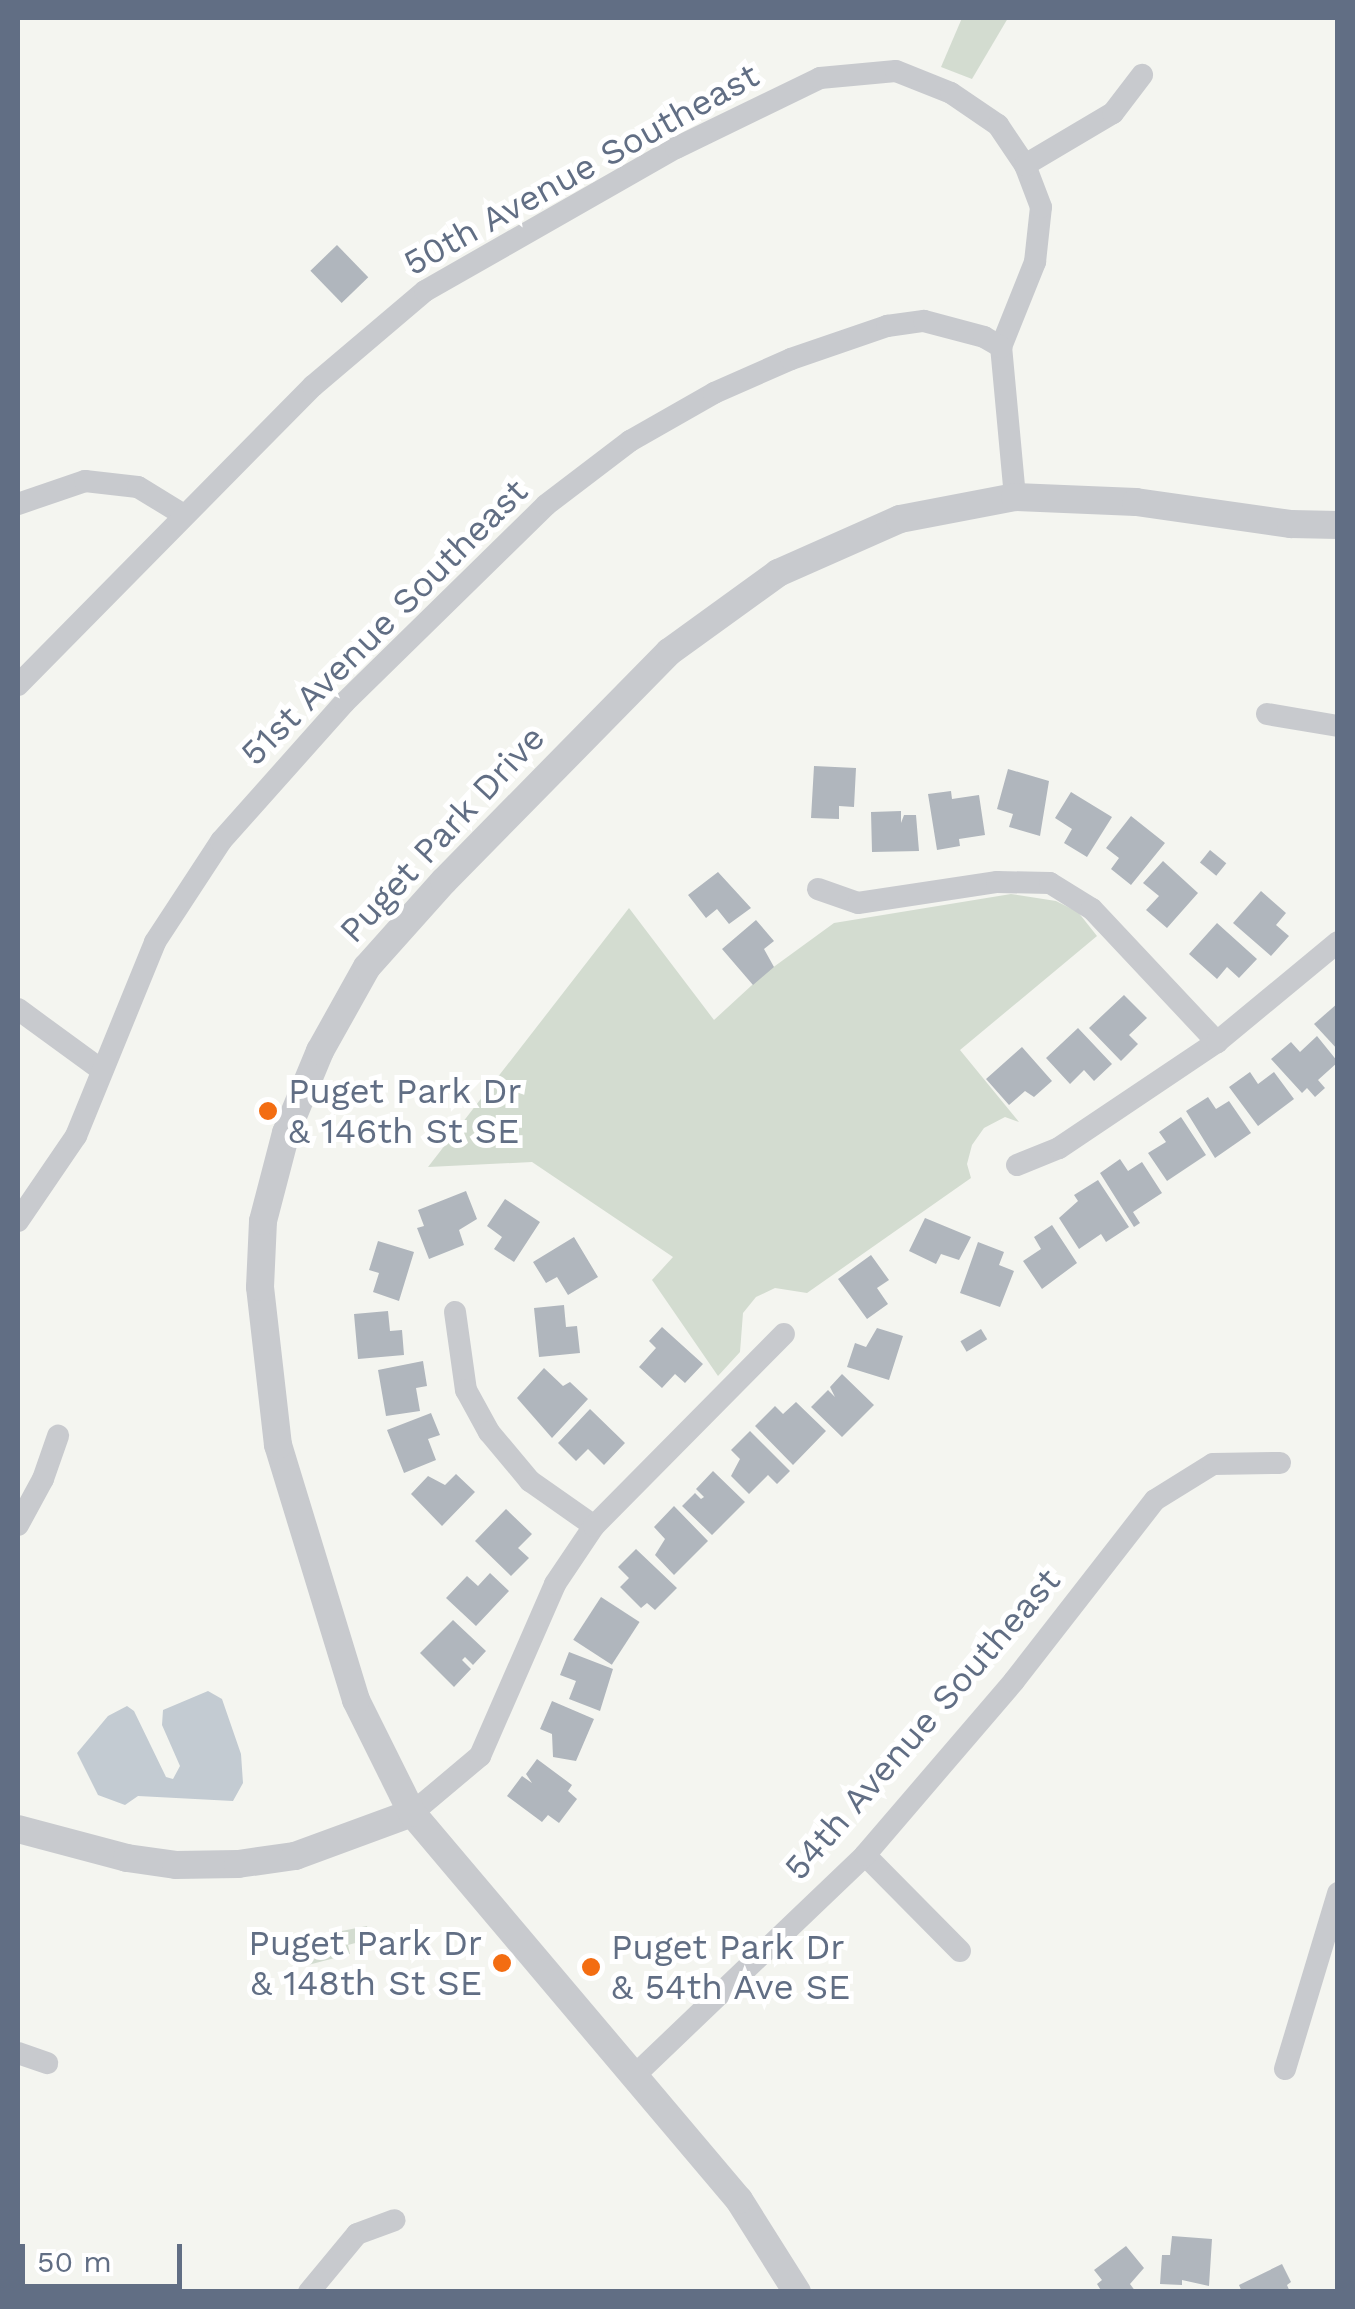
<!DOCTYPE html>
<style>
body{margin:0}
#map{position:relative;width:1355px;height:2309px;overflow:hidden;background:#f4f5f0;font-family:"Work Sans",sans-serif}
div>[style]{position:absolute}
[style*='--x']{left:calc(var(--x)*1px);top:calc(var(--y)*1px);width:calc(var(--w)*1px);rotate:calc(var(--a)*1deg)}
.green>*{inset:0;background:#d3dcd0}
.water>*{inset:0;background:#c3cbd2}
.building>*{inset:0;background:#b0b6bd;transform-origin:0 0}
.minor>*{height:22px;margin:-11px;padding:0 11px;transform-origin:11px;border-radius:11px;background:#c8cace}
.tertiary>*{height:28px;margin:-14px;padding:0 14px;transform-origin:14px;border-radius:14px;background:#c8cace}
.dots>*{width:28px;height:28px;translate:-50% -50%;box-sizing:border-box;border:5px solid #fff;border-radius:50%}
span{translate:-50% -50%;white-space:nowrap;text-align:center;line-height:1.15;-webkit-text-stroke:10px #fff;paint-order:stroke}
.street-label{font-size:35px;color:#616e84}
.poi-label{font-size:35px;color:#616e84}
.left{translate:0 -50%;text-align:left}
.right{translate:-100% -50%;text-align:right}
.frame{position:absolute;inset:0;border:20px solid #616e84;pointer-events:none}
.scale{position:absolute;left:20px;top:2244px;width:162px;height:45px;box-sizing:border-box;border:5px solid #616e84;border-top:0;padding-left:12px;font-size:30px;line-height:35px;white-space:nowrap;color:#616e84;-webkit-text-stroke:8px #fff;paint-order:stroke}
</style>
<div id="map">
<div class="green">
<div style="clip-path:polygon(962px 18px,1008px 18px,972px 79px,941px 67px)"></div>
<div style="clip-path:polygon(1011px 894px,1056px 901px,1078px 912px,1097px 936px,960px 1050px,1019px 1122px,1005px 1117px,984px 1128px,972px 1145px,967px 1164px,971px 1178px,807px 1293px,775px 1288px,756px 1297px,743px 1313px,740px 1352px,718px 1376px,652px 1280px,673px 1257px,532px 1162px,428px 1167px,629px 908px,714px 1020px,764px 974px,834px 923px)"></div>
<div style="clip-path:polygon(367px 1926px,370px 1939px,348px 1945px,350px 1954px,308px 1965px,301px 1939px)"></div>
</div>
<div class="water">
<div style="clip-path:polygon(208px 1691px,222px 1699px,241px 1754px,243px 1783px,233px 1801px,138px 1796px,125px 1805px,98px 1795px,77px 1753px,108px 1716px,127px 1706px,134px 1711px,166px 1777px,173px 1779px,180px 1766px,162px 1725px,163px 1710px)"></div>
</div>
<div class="building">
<div style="left:337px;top:245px;width:45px;height:37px;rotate:46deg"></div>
<div style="clip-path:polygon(814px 766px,856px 768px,854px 807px,839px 806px,839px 819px,811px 818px)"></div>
<div style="clip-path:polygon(1008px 769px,1049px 781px,1040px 836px,1009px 827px,1013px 814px,997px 809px)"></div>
<div style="clip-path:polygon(951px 791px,952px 799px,979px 795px,985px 835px,959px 839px,960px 846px,937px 850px,928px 794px)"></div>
<div style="clip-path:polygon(1071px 792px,1112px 817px,1087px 857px,1064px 843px,1072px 829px,1055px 818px)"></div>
<div style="clip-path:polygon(901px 811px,901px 823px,904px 815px,916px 815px,919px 851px,872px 852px,871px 812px)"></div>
<div style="clip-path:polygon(1131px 816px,1165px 843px,1131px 885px,1111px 869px,1119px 858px,1106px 848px)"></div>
<div style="left:1210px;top:850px;width:21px;height:16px;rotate:39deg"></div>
<div style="clip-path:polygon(1163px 861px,1198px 893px,1167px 928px,1146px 910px,1159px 896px,1143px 883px)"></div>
<div style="clip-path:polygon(718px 872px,751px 908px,729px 924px,717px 909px,706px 918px,688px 895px)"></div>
<div style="clip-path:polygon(1261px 891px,1286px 913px,1276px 925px,1289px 936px,1271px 956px,1233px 923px)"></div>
<div style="clip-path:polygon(756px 920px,774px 941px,764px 949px,774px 967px,753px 985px,722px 949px)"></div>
<div style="clip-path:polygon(1217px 923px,1257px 959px,1239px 978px,1227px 967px,1217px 979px,1189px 954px)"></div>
<div style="clip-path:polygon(1124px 995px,1147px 1018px,1129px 1035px,1138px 1044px,1121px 1061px,1089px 1028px)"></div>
<div style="clip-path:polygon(1338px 1003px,1338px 1050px,1314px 1024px)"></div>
<div style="clip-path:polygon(1078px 1028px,1112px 1064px,1094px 1081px,1084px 1070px,1070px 1084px,1046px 1058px)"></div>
<div style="clip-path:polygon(1317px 1036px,1338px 1062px,1318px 1080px,1325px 1088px,1315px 1097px,1307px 1088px,1302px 1093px,1271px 1059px,1291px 1042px,1300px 1052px)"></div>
<div style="clip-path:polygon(1022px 1047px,1052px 1081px,1034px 1097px,1025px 1091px,1009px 1105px,986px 1079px)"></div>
<div style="clip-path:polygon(1250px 1072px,1258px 1084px,1274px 1072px,1294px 1099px,1258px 1126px,1229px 1087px)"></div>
<div style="clip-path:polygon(1208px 1097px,1216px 1109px,1229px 1101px,1251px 1133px,1215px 1158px,1186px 1111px)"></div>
<div style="clip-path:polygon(1181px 1117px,1206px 1155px,1167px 1181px,1148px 1153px,1166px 1142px,1159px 1132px)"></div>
<div style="clip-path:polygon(1120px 1159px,1128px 1171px,1142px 1162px,1162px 1193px,1133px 1212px,1140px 1223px,1134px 1227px,1100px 1173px)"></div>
<div style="clip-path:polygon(1098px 1180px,1129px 1227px,1106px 1242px,1101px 1234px,1079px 1249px,1059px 1218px,1078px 1201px,1074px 1195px)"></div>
<div style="clip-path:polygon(466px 1191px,477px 1219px,459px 1230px,464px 1245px,429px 1259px,417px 1228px,424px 1226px,418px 1210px)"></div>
<div style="clip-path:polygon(505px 1199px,540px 1222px,514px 1262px,494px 1249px,502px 1237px,487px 1226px)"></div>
<div style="clip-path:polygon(925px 1218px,971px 1237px,959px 1260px,941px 1254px,936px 1264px,909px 1251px)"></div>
<div style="clip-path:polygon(1052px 1225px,1077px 1263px,1042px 1289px,1023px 1261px,1041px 1249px,1034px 1237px)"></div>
<div style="clip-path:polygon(574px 1237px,598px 1277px,568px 1295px,557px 1277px,546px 1283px,533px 1262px)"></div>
<div style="clip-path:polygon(378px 1241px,414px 1252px,399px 1301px,373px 1292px,379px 1273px,369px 1270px)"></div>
<div style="clip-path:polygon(978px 1242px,1004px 1252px,999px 1265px,1014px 1271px,1000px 1307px,960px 1293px)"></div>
<div style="clip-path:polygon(871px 1255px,889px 1280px,877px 1288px,888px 1304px,867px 1319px,838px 1279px)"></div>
<div style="clip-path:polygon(564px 1305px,566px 1327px,577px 1326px,580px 1353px,539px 1357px,534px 1308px)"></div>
<div style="clip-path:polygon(388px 1311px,390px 1331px,402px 1330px,404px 1355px,358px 1359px,354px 1314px)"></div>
<div style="clip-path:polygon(662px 1327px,703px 1364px,685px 1383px,675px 1374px,662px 1388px,639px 1367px,656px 1348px,649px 1341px)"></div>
<div style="clip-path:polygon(877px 1328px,903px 1336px,889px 1380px,847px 1367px,855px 1343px,866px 1347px)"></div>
<div style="left:981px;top:1329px;width:12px;height:24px;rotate:59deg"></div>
<div style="clip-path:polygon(423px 1361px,427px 1386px,416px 1388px,420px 1411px,386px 1416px,378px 1370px)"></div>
<div style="clip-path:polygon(544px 1368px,563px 1386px,570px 1382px,588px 1399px,552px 1438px,517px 1398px)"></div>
<div style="clip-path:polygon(842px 1374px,874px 1405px,842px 1437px,811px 1407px,828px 1390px,835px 1397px,830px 1387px)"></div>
<div style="clip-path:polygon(796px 1402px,826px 1431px,793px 1465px,755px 1426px,775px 1406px,783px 1414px)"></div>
<div style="clip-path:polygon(590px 1409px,625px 1443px,604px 1465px,588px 1449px,576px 1461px,558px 1443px)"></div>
<div style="clip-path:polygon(431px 1413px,440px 1435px,428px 1439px,436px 1460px,404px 1473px,387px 1430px)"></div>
<div style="clip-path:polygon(750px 1431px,790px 1471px,777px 1484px,768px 1475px,749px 1494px,731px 1476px,740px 1459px,731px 1450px)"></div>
<div style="clip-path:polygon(713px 1471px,745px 1502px,712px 1535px,682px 1506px,695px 1493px,701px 1499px,704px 1497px,696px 1489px)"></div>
<div style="clip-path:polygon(456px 1474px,475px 1492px,442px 1526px,411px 1494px,428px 1476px,445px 1485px)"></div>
<div style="clip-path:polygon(674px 1506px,708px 1541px,674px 1575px,655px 1555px,665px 1539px,654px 1527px)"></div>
<div style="clip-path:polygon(506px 1509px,532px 1534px,518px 1548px,529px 1558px,511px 1576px,475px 1541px)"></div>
<div style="clip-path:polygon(636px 1549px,677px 1588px,655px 1610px,647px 1603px,641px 1608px,620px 1587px,629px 1578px,618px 1567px)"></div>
<div style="clip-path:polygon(490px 1573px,509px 1591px,476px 1626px,446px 1598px,467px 1576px,478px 1586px)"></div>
<div style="left:601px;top:1597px;width:46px;height:51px;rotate:33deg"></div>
<div style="clip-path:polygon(453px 1620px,486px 1651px,473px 1665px,465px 1657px,462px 1660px,471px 1669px,454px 1687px,420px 1653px)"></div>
<div style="clip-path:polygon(569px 1652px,613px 1669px,600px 1711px,569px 1699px,576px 1681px,560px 1675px)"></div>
<div style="clip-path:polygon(552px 1701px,594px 1719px,576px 1761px,553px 1757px,552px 1734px,540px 1729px)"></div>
<div style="clip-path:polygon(537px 1759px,572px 1785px,568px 1791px,577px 1799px,559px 1823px,548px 1815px,542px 1822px,507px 1796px,522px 1776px,532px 1783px,526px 1774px)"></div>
<div style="clip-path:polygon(1172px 2236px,1212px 2239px,1209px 2286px,1182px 2280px,1182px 2285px,1160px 2284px,1162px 2255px,1170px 2255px)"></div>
<div style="clip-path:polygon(1126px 2246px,1144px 2268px,1130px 2284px,1136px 2292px,1102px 2292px,1097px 2284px,1102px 2280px,1094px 2270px)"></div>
<div style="clip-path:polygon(1282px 2264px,1291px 2282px,1287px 2285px,1290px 2292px,1242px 2292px,1239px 2285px)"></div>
</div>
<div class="minor">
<div style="--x:1015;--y:497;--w:151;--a:-95.3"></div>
<div style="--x:1001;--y:347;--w:92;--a:-68.2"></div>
<div style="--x:1035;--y:262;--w:55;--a:-83.8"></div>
<div style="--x:1041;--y:207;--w:45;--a:-110.9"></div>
<div style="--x:18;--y:504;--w:71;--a:-18.9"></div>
<div style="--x:85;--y:481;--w:53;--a:6.5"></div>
<div style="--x:138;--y:487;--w:52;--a:31.5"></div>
<div style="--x:18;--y:685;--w:420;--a:-45.4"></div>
<div style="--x:313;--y:386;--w:147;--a:-40.3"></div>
<div style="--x:425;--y:291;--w:289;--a:-29.7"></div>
<div style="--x:676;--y:148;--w:160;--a:-25.9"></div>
<div style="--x:820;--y:78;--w:76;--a:-5.3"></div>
<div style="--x:896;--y:71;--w:59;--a:21.8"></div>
<div style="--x:951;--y:93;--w:57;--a:34.2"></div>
<div style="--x:998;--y:125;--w:48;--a:56"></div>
<div style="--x:1025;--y:165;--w:102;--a:-30.6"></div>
<div style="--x:1113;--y:113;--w:48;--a:-52.7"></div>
<div style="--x:1267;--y:714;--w:72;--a:9.6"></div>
<div style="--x:818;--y:889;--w:42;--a:19.3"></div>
<div style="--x:858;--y:903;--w:141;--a:-8.6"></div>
<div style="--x:997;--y:882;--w:53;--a:1.1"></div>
<div style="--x:1050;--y:883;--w:49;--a:31.8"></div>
<div style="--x:1092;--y:909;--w:183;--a:46.8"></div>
<div style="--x:18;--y:1009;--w:102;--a:36.2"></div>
<div style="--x:1017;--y:1165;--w:45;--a:-22"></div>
<div style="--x:1059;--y:1148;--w:190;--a:-33.9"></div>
<div style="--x:1217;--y:1042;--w:157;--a:-39.6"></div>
<div style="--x:18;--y:1221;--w:103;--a:-55.7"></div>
<div style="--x:76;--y:1136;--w:209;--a:-67.8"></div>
<div style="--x:155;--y:942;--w:121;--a:-56.8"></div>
<div style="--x:221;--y:841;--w:186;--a:-48.3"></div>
<div style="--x:345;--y:702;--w:281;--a:-44.4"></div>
<div style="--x:546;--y:505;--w:106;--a:-37.3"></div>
<div style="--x:630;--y:441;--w:97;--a:-29.7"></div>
<div style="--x:714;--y:393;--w:84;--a:-23.8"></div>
<div style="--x:791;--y:359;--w:102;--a:-19"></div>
<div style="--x:887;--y:326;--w:37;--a:-8"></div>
<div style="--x:924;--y:321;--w:62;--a:14.9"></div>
<div style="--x:984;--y:337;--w:20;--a:30"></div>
<div style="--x:455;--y:1312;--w:79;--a:82"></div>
<div style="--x:466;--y:1390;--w:48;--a:61.3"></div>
<div style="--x:489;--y:1432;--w:64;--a:50.1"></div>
<div style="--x:530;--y:1481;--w:78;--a:35.1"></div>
<div style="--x:18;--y:1525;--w:52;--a:-61.5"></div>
<div style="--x:43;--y:1479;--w:46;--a:-70.8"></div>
<div style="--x:412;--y:1813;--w:89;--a:-40"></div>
<div style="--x:480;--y:1756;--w:188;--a:-66.4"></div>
<div style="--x:555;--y:1584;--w:70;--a:-56.1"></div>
<div style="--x:594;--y:1526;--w:270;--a:-45.3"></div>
<div style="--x:865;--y:1855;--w:135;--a:45.3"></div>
<div style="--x:18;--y:2053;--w:31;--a:19"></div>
<div style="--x:1285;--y:2069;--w:184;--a:-73.2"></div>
<div style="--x:633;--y:2077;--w:321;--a:-43.7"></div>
<div style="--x:865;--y:1855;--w:229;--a:-49.4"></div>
<div style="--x:1014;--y:1681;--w:229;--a:-52.1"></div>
<div style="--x:1155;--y:1500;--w:68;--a:-31.8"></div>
<div style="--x:1213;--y:1464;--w:67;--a:-0.9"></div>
<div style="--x:309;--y:2292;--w:75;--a:-50.4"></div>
<div style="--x:357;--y:2234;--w:40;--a:-20.2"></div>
</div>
<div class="tertiary">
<div style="--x:18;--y:1829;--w:113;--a:14.9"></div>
<div style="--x:127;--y:1858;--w:49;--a:8.1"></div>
<div style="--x:176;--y:1865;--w:62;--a:-0.9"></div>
<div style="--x:238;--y:1864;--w:58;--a:-8"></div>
<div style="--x:295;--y:1856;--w:125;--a:-20.2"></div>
<div style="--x:797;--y:2292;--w:109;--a:-122.2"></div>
<div style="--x:739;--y:2200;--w:507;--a:-130.2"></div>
<div style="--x:412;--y:1813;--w:126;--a:-116.4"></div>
<div style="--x:356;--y:1700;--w:267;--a:-107"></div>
<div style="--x:278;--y:1445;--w:159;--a:-96.5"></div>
<div style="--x:260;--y:1287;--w:66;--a:-87.4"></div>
<div style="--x:263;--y:1221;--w:91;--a:-75.4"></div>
<div style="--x:286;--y:1133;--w:89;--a:-67.5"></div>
<div style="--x:320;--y:1051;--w:96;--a:-60.8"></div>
<div style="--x:367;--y:967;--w:115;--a:-48.2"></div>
<div style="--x:444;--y:881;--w:321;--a:-45.5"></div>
<div style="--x:669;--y:652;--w:135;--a:-35.9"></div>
<div style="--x:778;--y:573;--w:133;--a:-23.9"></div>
<div style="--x:900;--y:519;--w:117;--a:-10.8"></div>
<div style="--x:1015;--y:497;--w:121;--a:2.4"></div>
<div style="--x:1136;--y:502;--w:157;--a:8.1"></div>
<div style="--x:1291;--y:524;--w:47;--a:1.2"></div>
</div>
<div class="dots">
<div style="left:268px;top:1111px;background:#f36d12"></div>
<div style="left:502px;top:1963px;background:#f36d12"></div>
<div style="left:591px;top:1967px;background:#f36d12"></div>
</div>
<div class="street-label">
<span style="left:581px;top:169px;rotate:-29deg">50th Avenue Southeast</span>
<span style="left:384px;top:622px;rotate:-45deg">51st Avenue Southeast</span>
<span style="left:442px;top:834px;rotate:-47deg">Puget Park Drive</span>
<span style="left:922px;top:1724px;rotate:-49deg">54th Avenue Southeast</span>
</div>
<div class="poi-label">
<span class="left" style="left:288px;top:1111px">Puget Park Dr<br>&amp; 146th St SE</span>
<span class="right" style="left:482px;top:1963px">Puget Park Dr<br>&amp; 148th St SE</span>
<span class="left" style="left:611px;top:1967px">Puget Park Dr<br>&amp; 54th Ave SE</span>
</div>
<div class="frame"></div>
<div class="scale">50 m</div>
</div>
